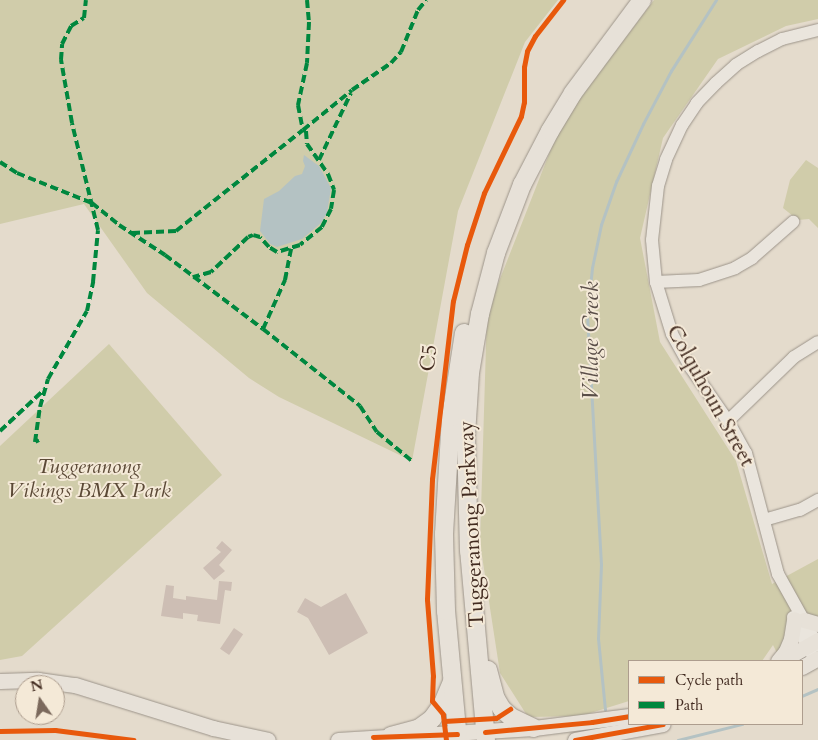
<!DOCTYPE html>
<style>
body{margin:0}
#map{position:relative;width:818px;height:740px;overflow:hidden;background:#e4dbcc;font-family:Cardo,serif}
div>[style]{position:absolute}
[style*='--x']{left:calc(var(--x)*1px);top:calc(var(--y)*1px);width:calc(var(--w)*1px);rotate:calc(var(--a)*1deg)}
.green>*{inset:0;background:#d0ccaa}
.water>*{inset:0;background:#b4c2c3}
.stream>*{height:2.5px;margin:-1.25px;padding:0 1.25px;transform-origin:1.25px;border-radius:1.25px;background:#b4c2c3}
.building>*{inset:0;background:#cdbeb4;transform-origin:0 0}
.roads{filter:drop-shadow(0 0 1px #9c948a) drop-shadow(0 0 1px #9c948a)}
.minor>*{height:12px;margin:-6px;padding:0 6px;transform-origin:6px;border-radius:6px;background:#eae5dd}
.major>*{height:15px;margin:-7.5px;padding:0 7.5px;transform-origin:7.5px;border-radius:7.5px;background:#e7e1d8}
.highway>*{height:18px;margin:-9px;padding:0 9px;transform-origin:9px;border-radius:9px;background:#e7e1d8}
.quiet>*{height:4px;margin-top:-2px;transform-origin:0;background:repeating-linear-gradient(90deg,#00873e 0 8px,transparent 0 12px)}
.cycleway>*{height:5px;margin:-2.5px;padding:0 2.5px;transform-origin:2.5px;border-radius:2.5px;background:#e8590c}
span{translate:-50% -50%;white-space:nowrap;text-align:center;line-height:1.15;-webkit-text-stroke:4px #f4e9d7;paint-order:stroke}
.street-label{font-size:21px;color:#422b20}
.park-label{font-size:21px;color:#5b4936;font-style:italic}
.water-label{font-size:22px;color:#5a4e48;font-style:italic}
.legend{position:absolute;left:628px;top:660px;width:175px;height:65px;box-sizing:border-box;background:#f4e9d7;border:1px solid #ad9d8e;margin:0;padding:6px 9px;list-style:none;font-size:15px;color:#422b20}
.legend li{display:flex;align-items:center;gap:10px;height:25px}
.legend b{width:25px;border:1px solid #ad9d8e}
.north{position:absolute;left:15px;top:675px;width:50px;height:50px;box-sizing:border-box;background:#f4e9d7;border:1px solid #ad9d8e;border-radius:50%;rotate:347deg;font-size:14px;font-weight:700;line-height:20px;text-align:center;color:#422b20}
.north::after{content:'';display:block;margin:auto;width:18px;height:22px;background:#7b695c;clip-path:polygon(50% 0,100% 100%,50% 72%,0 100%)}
</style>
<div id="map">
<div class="green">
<div style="clip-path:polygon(0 0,558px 0,525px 42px,458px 211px,412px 461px,279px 397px,249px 378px,147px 293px,84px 204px,0 224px)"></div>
<div style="clip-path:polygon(654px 0,818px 0,818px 19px,786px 26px,718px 59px,663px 138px,640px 238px,660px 342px,736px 461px,772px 584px,818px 559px,818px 630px,777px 653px,773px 645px,762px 661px,629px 661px,629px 701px,581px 716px,528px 717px,500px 673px,480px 543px,487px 312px,562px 121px)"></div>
<div style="clip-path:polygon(806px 160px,818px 168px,818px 228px,809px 219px,798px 220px,783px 208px,790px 180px)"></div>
<div style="clip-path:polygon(109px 344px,222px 475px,22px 656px,0 660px,0 446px)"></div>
</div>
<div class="water">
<div style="clip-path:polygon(304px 155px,319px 166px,331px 188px,327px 213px,321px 223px,302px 239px,277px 247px,270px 244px,260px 231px,264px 199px,279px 191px,295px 176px,302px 174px,305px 166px,303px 161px)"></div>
</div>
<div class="stream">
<div style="--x:802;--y:696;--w:17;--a:-24"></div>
<div style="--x:605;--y:710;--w:71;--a:-95.6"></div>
<div style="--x:598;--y:639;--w:74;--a:-87.7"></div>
<div style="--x:601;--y:565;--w:250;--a:-93.2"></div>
<div style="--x:587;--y:315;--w:47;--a:-83.9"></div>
<div style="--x:592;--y:268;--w:44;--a:-78.2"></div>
<div style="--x:601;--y:225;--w:46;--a:-70.8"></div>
<div style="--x:616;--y:182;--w:64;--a:-65"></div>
<div style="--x:643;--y:124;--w:60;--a:-62.2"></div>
<div style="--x:671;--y:71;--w:84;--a:-57.6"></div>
<div style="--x:678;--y:740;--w:66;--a:-14"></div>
</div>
<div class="building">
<div style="clip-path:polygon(222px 541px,232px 550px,219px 565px,225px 571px,214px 580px,203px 568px,221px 552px,216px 548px)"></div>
<div style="clip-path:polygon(219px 581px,232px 582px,231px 591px,225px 590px,220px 624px,197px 621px,198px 615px,183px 613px,183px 619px,161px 616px,166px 585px,174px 586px,173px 598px,186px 600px,186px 596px,217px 600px)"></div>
<div style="clip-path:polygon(346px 593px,368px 633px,329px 655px,308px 618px,297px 612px,305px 598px,321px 607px)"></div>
<div style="left:234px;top:628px;width:11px;height:25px;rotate:34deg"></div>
</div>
<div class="roads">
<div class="minor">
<div style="--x:818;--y:30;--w:37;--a:166"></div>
<div style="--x:782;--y:39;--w:27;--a:153"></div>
<div style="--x:758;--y:51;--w:26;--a:148"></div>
<div style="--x:736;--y:65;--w:27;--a:138"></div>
<div style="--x:716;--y:83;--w:28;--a:134"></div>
<div style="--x:697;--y:103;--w:27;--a:124"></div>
<div style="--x:682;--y:125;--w:38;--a:115"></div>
<div style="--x:666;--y:160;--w:27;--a:107"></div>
<div style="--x:658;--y:186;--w:54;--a:96.3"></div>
<div style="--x:652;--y:240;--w:42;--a:84.6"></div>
<div style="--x:656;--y:282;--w:54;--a:72.9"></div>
<div style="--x:672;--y:334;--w:39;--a:61"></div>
<div style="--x:691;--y:368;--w:65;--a:55.1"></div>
<div style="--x:728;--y:421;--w:37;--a:61"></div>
<div style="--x:746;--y:453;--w:125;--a:75.2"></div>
<div style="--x:778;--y:574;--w:82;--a:60.9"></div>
<div style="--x:656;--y:282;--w:43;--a:-2.7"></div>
<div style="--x:699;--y:280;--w:38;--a:-18"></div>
<div style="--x:735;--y:268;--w:20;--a:-30"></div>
<div style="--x:752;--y:258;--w:55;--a:-41.3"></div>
<div style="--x:728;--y:421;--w:92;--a:-44.1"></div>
<div style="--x:794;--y:357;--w:28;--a:-32"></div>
<div style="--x:764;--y:520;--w:37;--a:-16"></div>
<div style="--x:800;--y:510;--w:21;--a:-29"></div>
<div style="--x:793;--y:617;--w:40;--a:63.4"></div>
</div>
<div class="major">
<div style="--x:804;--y:620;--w:15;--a:16"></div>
<div style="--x:778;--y:661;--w:13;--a:-51"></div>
<div style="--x:786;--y:651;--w:13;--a:-67"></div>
<div style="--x:791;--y:639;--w:20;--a:-81"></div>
<div style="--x:781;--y:661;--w:43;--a:-29.6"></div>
<div style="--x:802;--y:667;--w:18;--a:-29"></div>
<div style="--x:0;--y:681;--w:38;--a:-2"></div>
<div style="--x:38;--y:680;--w:37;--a:8"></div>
<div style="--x:75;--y:685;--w:145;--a:17.3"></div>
<div style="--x:213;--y:728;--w:56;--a:12.3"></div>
<div style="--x:338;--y:740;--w:196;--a:-3.5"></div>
<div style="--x:534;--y:728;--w:96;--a:-7.2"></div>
<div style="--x:575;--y:740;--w:89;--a:-10.3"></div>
</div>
<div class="highway">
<div style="--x:488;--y:670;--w:30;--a:75"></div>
<div style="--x:496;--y:699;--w:12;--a:59"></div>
<div style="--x:502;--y:709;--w:12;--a:42"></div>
<div style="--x:511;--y:717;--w:25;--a:26"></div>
<div style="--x:391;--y:736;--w:28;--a:-15"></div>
<div style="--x:418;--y:729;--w:17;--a:-36"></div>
<div style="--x:432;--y:719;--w:19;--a:-55"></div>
<div style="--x:443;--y:703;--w:23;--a:-67"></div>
<div style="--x:458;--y:740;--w:130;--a:-95.3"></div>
<div style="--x:446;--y:611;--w:77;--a:-91.5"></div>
<div style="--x:444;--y:534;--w:117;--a:-86.6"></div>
<div style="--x:451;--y:417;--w:85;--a:-81.2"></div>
<div style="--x:486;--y:740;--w:190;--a:-95.1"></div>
<div style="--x:469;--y:551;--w:116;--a:-91.5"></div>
<div style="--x:466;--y:435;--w:62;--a:-86.3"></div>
<div style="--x:470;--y:373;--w:60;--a:-80.4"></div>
<div style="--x:480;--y:314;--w:63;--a:-75.3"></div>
<div style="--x:496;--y:253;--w:73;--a:-69.1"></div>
<div style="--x:522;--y:185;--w:61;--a:-62.6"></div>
<div style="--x:550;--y:131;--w:44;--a:-58.8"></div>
<div style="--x:573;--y:93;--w:116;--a:-53.4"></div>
</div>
</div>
<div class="quiet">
<div style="--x:307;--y:0;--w:22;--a:85"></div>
<div style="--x:309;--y:22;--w:41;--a:92.8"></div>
<div style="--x:307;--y:63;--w:43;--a:102.1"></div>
<div style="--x:298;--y:105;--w:25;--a:79"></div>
<div style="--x:303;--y:130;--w:63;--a:-39.2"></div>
<div style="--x:352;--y:90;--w:47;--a:-34.7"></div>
<div style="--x:391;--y:63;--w:15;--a:-48"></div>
<div style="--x:401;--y:52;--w:45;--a:-68"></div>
<div style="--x:418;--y:10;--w:13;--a:-51"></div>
<div style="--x:319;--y:160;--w:74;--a:-64.5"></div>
<div style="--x:0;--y:162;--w:20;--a:33"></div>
<div style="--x:17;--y:173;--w:81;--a:21.8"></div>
<div style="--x:92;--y:203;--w:35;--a:39"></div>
<div style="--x:119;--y:225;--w:55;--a:33.1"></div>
<div style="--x:165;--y:255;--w:123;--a:37.1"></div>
<div style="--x:263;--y:329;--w:124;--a:38.4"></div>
<div style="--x:360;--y:406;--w:31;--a:57"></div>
<div style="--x:377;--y:432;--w:45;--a:39.6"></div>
<div style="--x:132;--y:233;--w:44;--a:-2.6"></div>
<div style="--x:176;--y:231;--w:162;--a:-38.5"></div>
<div style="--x:303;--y:130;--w:3;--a:18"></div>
<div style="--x:306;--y:131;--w:13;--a:86"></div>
<div style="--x:307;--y:144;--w:37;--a:55"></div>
<div style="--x:328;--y:174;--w:17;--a:69"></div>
<div style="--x:334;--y:190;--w:19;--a:99"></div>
<div style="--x:331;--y:209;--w:20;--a:117"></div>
<div style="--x:322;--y:227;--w:28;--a:141"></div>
<div style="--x:300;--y:245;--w:24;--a:163"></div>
<div style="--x:277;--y:252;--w:9;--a:-148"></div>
<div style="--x:269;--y:247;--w:13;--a:-132"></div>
<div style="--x:260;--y:237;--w:7;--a:-164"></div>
<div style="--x:253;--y:235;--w:5;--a:158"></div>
<div style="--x:248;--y:237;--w:51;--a:136.6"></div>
<div style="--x:211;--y:272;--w:19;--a:164"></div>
<div style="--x:263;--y:329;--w:54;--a:-65.8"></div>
<div style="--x:285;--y:280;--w:32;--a:-79"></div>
<div style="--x:0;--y:431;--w:60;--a:-43"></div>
<div style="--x:39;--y:440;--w:4;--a:153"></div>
<div style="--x:35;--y:442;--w:35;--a:-82"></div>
<div style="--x:40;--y:407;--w:29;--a:-74"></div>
<div style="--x:48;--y:379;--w:78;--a:-60.2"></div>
<div style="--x:87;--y:311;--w:30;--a:-78"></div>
<div style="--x:93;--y:282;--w:52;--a:-84.5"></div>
<div style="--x:98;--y:230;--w:110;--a:-103.7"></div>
<div style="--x:72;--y:123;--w:64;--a:-99.9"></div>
<div style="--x:61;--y:60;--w:16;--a:-86"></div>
<div style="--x:62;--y:44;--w:20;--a:-63"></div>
<div style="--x:71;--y:26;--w:15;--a:-32"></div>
<div style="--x:84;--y:18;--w:18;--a:-84"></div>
</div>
<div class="cycleway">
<div style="--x:444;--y:721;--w:52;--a:-3.3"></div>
<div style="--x:496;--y:718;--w:17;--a:-33"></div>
<div style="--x:0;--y:731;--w:55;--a:-1"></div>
<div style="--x:55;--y:730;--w:79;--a:7.3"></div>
<div style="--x:485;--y:732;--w:107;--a:-5.3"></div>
<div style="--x:592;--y:722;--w:37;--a:-9"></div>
<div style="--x:373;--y:737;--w:84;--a:-2"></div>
<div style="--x:446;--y:740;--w:26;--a:-97"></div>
<div style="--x:443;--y:714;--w:17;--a:-130"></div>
<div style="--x:432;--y:701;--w:25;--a:-88"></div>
<div style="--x:433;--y:676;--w:77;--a:-94.5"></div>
<div style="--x:427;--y:599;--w:120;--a:-87.6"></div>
<div style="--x:432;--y:479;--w:179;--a:-83.3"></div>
<div style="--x:453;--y:301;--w:58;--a:-76"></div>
<div style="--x:467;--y:245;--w:55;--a:-71.9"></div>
<div style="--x:484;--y:193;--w:85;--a:-64.3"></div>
<div style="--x:521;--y:116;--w:14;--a:-78"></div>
<div style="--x:524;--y:102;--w:35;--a:-90"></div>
<div style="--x:524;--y:67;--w:16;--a:-79"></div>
<div style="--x:527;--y:51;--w:17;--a:-62"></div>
<div style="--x:535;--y:36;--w:46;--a:-52.1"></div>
<div style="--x:575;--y:740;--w:89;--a:-10.3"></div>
</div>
<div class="street-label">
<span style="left:429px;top:358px;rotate:-84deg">C5</span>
<span style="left:710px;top:396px;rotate:61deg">Colquhoun Street</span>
<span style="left:472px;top:524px;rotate:-93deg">Tuggeranong Parkway</span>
</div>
<div class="park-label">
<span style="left:89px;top:479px">Tuggeranong<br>Vikings BMX Park</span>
</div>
<div class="water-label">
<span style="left:592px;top:341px;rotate:-90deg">Village Creek</span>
</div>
<ul class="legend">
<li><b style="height:6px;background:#e8590c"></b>Cycle path</li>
<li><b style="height:6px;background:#00873e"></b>Path</li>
</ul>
<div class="north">N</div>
</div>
